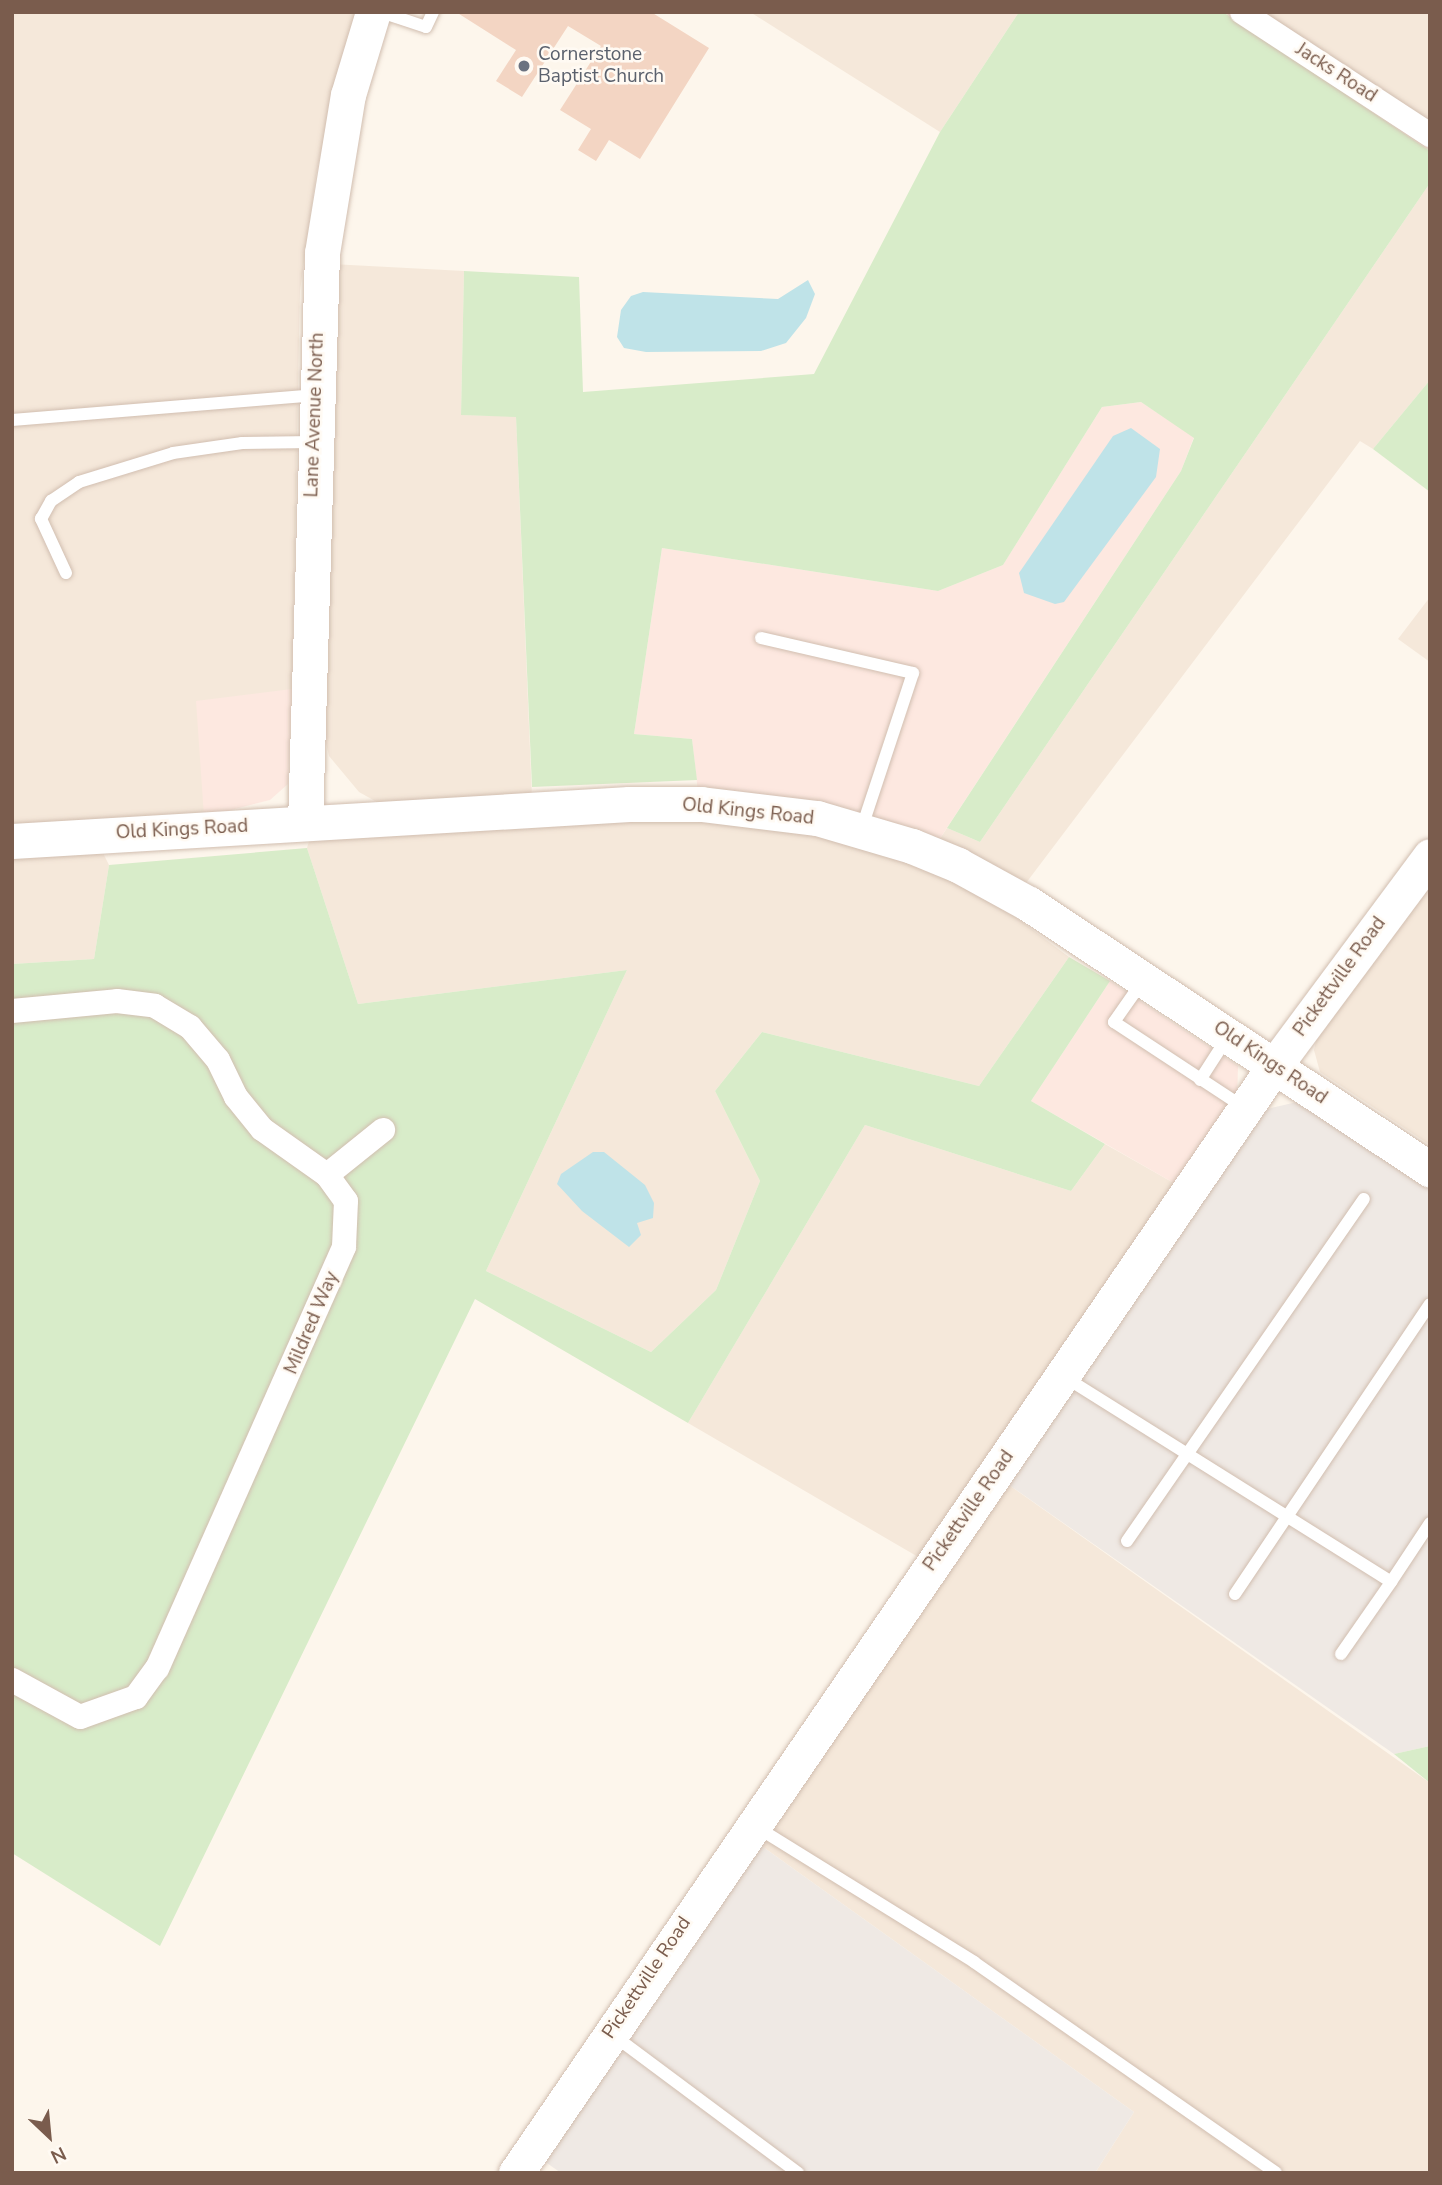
<!DOCTYPE html>
<style>
body{margin:0}
#map{position:relative;width:1442px;height:2185px;overflow:hidden;background:#fdf6ec;font-family:"Nunito Sans",sans-serif}
div>[style]{position:absolute}
[style*='--x']{left:calc(var(--x)*1px);top:calc(var(--y)*1px);width:calc(var(--w)*1px);rotate:calc(var(--a)*1deg)}
.residential>*{inset:0;background:#f5e8da}
.commercial>*{inset:0;background:#fde8e0}
.industrial>*{inset:0;background:#efe9e4}
.green>*{inset:0;background:#d8ecc9}
.water>*{inset:0;background:#bfe3e8}
.building>*{inset:0;background:#f3d5c3}
.roads{filter:drop-shadow(0 0 2px #d1beb0) drop-shadow(0 0 2px #d1beb0)}
.lane>*{height:12px;margin:-6px;padding:0 6px;transform-origin:6px;border-radius:6px;background:#fff}
.street>*{height:24px;margin:-12px;padding:0 12px;transform-origin:12px;border-radius:12px;background:#fff}
.secondary>*{height:35px;margin:-17.5px;padding:0 17.5px;transform-origin:17.5px;border-radius:17.5px;background:#fff}
.dots>*{width:19px;height:19px;translate:-50% -50%;box-sizing:border-box;border:4px solid #fffaf3;border-radius:50%}
span{translate:-50% -50%;white-space:nowrap;text-align:center;line-height:1.15;-webkit-text-stroke:5px #fffaf3;paint-order:stroke}
.worship-label{font-size:19px;color:#5b616d}
.left{translate:0 -50%;text-align:left}
.street-label{font-size:19px;color:#7a5c4d}
.frame{position:absolute;inset:0;border:14px solid #7a5c4d;pointer-events:none}
.north{position:absolute;left:14px;top:2101px;width:70px;height:70px;-webkit-text-stroke:5px #fffaf3;paint-order:stroke;rotate:154deg;font-size:19px;font-weight:700;line-height:28px;text-align:center;color:#7a5c4d}
.north::after{content:'';display:block;margin:auto;width:24px;height:32px;background:#7a5c4d;clip-path:polygon(50% 0,100% 100%,50% 72%,0 100%)}
</style>
<div id="map">
<div class="residential">
<div style="clip-path:polygon(12px 12px,359px 12px,334px 93px,316px 175px,300px 291px,292px 689px,204px 817px,12px 828px)"></div>
<div style="clip-path:polygon(750px 12px,1019px 12px,940px 132px)"></div>
<div style="clip-path:polygon(1223px 12px,1430px 12px,1430px 151px)"></div>
<div style="clip-path:polygon(1430px 183px,1430px 380px,1373px 449px,1360px 441px,1020px 891px,937px 843px,947px 828px,980px 842px)"></div>
<div style="clip-path:polygon(331px 264px,464px 271px,461px 415px,516px 416px,532px 798px,384px 806px,359px 792px,329px 756px,323px 730px)"></div>
<div style="clip-path:polygon(1430px 597px,1430px 662px,1398px 639px)"></div>
<div style="clip-path:polygon(633px 814px,810px 829px,967px 881px,1069px 957px,979px 1086px,762px 1032px,715px 1091px,760px 1181px,716px 1290px,651px 1352px,486px 1271px,627px 970px,358px 1004px,307px 848px,311px 834px)"></div>
<div style="clip-path:polygon(100px 847px,109px 865px,94px 959px,12px 964px,12px 852px)"></div>
<div style="clip-path:polygon(1430px 877px,1430px 1145px,1320px 1072px,1314px 1050px,1319px 1028px)"></div>
<div style="clip-path:polygon(865px 1125px,1071px 1191px,1105px 1144px,1179px 1186px,920px 1558px,688px 1423px)"></div>
<div style="clip-path:polygon(1002px 1480px,1430px 1783px,1430px 2173px,1095px 2173px,1134px 2112px,756px 1842px)"></div>
</div>
<div class="commercial">
<div style="clip-path:polygon(1141px 402px,1194px 437px,1181px 471px,937px 843px,698px 792px,692px 739px,634px 734px,662px 548px,938px 591px,1003px 565px,1102px 407px)"></div>
<div style="clip-path:polygon(292px 689px,288px 784px,270px 800px,204px 817px,196px 701px)"></div>
<div style="clip-path:polygon(1110px 981px,1238px 1066px,1237px 1101px,1179px 1186px,1031px 1101px)"></div>
</div>
<div class="industrial">
<div style="clip-path:polygon(1297px 1102px,1430px 1183px,1430px 1746px,1394px 1754px,1002px 1480px,1263px 1110px)"></div>
<div style="clip-path:polygon(756px 1842px,1134px 2112px,1095px 2173px,561px 2173px,537px 2156px)"></div>
</div>
<div class="green">
<div style="clip-path:polygon(1019px 12px,1223px 12px,1430px 151px,1430px 183px,980px 842px,947px 828px,1181px 471px,1194px 438px,1141px 402px,1102px 407px,1003px 565px,938px 591px,662px 548px,634px 734px,692px 739px,697px 780px,532px 787px,516px 417px,461px 415px,464px 271px,579px 277px,583px 392px,814px 374px,940px 132px)"></div>
<div style="clip-path:polygon(1430px 380px,1430px 492px,1373px 449px)"></div>
<div style="clip-path:polygon(307px 848px,358px 1004px,627px 970px,486px 1271px,651px 1352px,716px 1290px,760px 1181px,715px 1091px,762px 1032px,979px 1086px,1069px 957px,1110px 981px,1031px 1101px,1105px 1144px,1071px 1191px,865px 1125px,688px 1423px,475px 1299px,160px 1946px,12px 1853px,12px 964px,94px 959px,109px 865px)"></div>
<div style="clip-path:polygon(1430px 1746px,1430px 1783px,1394px 1754px)"></div>
</div>
<div class="water">
<div style="clip-path:polygon(808px 280px,815px 294px,806px 318px,786px 343px,761px 351px,646px 352px,624px 348px,617px 337px,621px 310px,631px 296px,643px 292px,778px 299px)"></div>
<div style="clip-path:polygon(1131px 428px,1160px 449px,1156px 477px,1064px 602px,1055px 604px,1024px 593px,1019px 573px,1113px 436px)"></div>
<div style="clip-path:polygon(593px 1152px,604px 1152px,645px 1185px,654px 1203px,653px 1218px,637px 1223px,641px 1235px,629px 1247px,582px 1211px,557px 1184px,561px 1174px)"></div>
</div>
<div class="building">
<div style="clip-path:polygon(456px 12px,651px 12px,709px 48px,640px 159px,609px 140px,596px 161px,578px 150px,591px 129px,560px 110px,601px 46px,568px 26px,522px 97px,496px 81px,516px 50px)"></div>
</div>
<div class="roads">
<div class="lane">
<div style="--x:381;--y:12;--w:47;--a:18.4"></div>
<div style="--x:426;--y:27;--w:17;--a:-65"></div>
<div style="--x:12;--y:420;--w:303;--a:-4.7"></div>
<div style="--x:66;--y:573;--w:60;--a:-114.8"></div>
<div style="--x:41;--y:519;--w:21;--a:-61"></div>
<div style="--x:51;--y:501;--w:34;--a:-34"></div>
<div style="--x:79;--y:482;--w:98;--a:-17.1"></div>
<div style="--x:173;--y:453;--w:70;--a:-8.2"></div>
<div style="--x:242;--y:443;--w:71;--a:-0.8"></div>
<div style="--x:761;--y:638;--w:156;--a:13"></div>
<div style="--x:913;--y:673;--w:165;--a:108.3"></div>
<div style="--x:1142;--y:982;--w:49;--a:125"></div>
<div style="--x:1114;--y:1022;--w:157;--a:33.3"></div>
<div style="--x:1200;--y:1080;--w:50;--a:-57.3"></div>
<div style="--x:1063;--y:1376;--w:387;--a:32.1"></div>
<div style="--x:1391;--y:1582;--w:71;--a:-56.5"></div>
<div style="--x:1127;--y:1541;--w:416;--a:-55.3"></div>
<div style="--x:1235;--y:1594;--w:349;--a:-56.1"></div>
<div style="--x:1341;--y:1654;--w:88;--a:-55.2"></div>
<div style="--x:755;--y:1826;--w:258;--a:31.8"></div>
<div style="--x:974;--y:1962;--w:368;--a:34.9"></div>
<div style="--x:613;--y:2035;--w:231;--a:36.7"></div>
</div>
<div class="street">
<div style="--x:1242;--y:12;--w:225;--a:33.2"></div>
<div style="--x:12;--y:1011;--w:105;--a:-5.4"></div>
<div style="--x:117;--y:1001;--w:38;--a:7"></div>
<div style="--x:155;--y:1006;--w:41;--a:31"></div>
<div style="--x:190;--y:1027;--w:43;--a:49.7"></div>
<div style="--x:218;--y:1060;--w:41;--a:64.1"></div>
<div style="--x:236;--y:1097;--w:41;--a:50.9"></div>
<div style="--x:262;--y:1129;--w:80;--a:35.3"></div>
<div style="--x:327;--y:1175;--w:32;--a:54"></div>
<div style="--x:346;--y:1201;--w:46;--a:92.5"></div>
<div style="--x:344;--y:1247;--w:461;--a:113.9"></div>
<div style="--x:157;--y:1668;--w:36;--a:126"></div>
<div style="--x:136;--y:1697;--w:59;--a:160.3"></div>
<div style="--x:80;--y:1717;--w:77;--a:-151.4"></div>
<div style="--x:327;--y:1175;--w:72;--a:-38.8"></div>
</div>
<div class="secondary">
<div style="--x:305;--y:823;--w:570;--a:-88.29"></div>
<div style="--x:322;--y:253;--w:160;--a:-80.7"></div>
<div style="--x:348;--y:95;--w:87;--a:-73.2"></div>
<div style="--x:12;--y:841;--w:618;--a:-3.43"></div>
<div style="--x:629;--y:804;--w:72;--a:0"></div>
<div style="--x:701;--y:804;--w:117;--a:6.9"></div>
<div style="--x:817;--y:818;--w:99;--a:16.4"></div>
<div style="--x:912;--y:846;--w:50;--a:22.4"></div>
<div style="--x:958;--y:865;--w:81;--a:28.8"></div>
<div style="--x:1029;--y:904;--w:481;--a:33.5"></div>
<div style="--x:516;--y:2173;--w:1343;--a:-55.59"></div>
<div style="--x:1275;--y:1065;--w:260;--a:-53.4"></div>
</div>
</div>
<div class="dots">
<div style="left:524px;top:66px;background:#6b7280"></div>
</div>
<div class="worship-label">
<span class="left" style="left:538px;top:66px">Cornerstone<br>Baptist Church</span>
</div>
<div class="street-label">
<span style="left:1336px;top:73px;rotate:33deg">Jacks Road</span>
<span style="left:315px;top:415px;rotate:-88deg">Lane Avenue North</span>
<span style="left:748px;top:812px;rotate:6deg">Old Kings Road</span>
<span style="left:182px;top:830px;rotate:-3deg">Old Kings Road</span>
<span style="left:1340px;top:977px;rotate:-54deg">Pickettville Road</span>
<span style="left:1270px;top:1063px;rotate:34deg">Old Kings Road</span>
<span style="left:312px;top:1323px;rotate:-67deg">Mildred Way</span>
<span style="left:969px;top:1511px;rotate:-55deg">Pickettville Road</span>
<span style="left:647px;top:1978px;rotate:-56deg">Pickettville Road</span>
</div>
<div class="frame"></div>
<div class="north">N</div>
</div>
